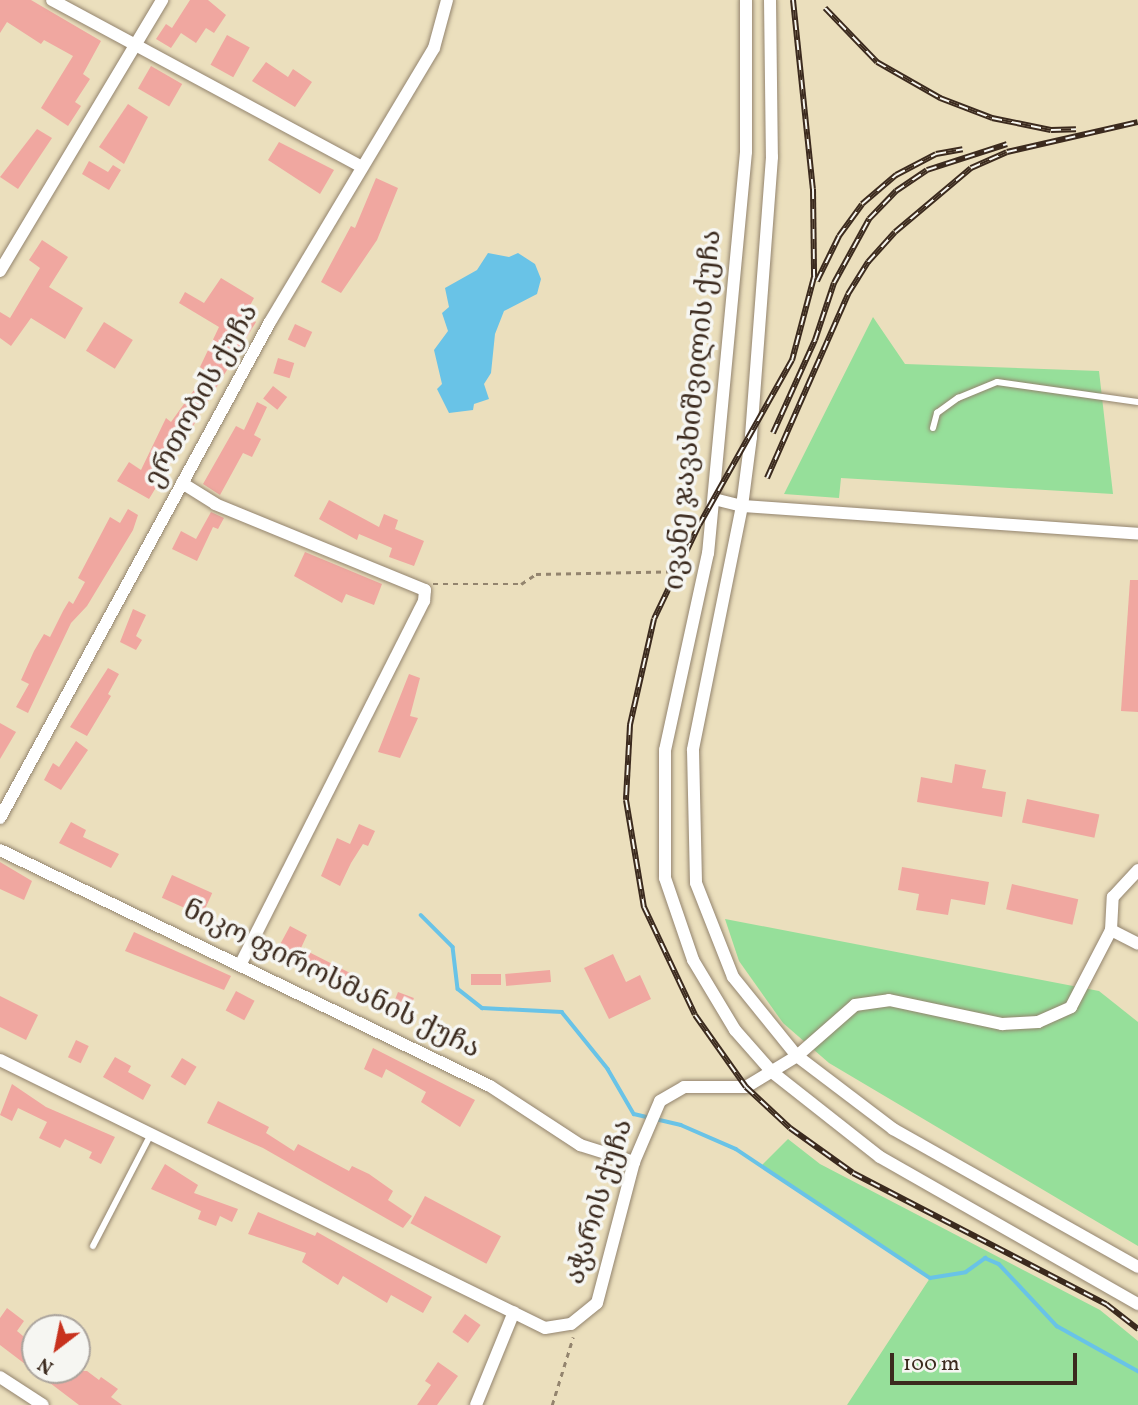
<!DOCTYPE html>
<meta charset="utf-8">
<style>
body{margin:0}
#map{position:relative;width:1138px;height:1405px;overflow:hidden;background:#ebdfbd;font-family:Vollkorn,"Noto Serif Georgian",serif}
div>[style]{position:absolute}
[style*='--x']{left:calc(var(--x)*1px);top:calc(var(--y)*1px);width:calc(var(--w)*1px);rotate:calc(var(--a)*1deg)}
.green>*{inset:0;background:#96df9a}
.water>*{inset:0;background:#69c3e7}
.stream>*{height:3.5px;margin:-1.75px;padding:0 1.75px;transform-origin:1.75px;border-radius:1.75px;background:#69c3e7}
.building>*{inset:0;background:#f0a7a0;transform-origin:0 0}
.path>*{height:2.5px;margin-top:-1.25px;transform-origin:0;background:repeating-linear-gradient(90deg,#93846e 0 5px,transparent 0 10px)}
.roads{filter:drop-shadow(0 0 2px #93846e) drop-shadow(0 0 2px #93846e)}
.lane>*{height:6px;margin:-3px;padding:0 3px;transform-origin:3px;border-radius:3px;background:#fff}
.street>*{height:12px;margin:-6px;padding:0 6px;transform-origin:6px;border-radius:6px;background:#fff}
.rail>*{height:6px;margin-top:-3px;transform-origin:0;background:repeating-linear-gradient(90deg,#f6f6f2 0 10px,#3b2a1e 0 20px);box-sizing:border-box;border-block:2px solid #3b2a1e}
span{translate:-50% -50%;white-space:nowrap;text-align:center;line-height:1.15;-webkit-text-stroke:7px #f6f6f2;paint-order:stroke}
.street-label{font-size:28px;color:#3b2a1e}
.north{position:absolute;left:21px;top:1314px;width:70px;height:70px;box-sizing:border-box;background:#f6f6f2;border:2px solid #aba49d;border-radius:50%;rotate:212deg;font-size:19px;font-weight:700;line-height:28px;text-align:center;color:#3b2a1e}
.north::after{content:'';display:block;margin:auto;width:24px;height:32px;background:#c8321e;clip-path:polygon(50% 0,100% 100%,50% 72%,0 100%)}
.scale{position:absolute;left:890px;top:1353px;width:187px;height:32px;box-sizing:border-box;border:4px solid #3b2a1e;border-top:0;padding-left:9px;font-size:21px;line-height:24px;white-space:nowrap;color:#3b2a1e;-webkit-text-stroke:5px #f6f6f2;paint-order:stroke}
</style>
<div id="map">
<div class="green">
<div style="clip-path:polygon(873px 317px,905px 364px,1099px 371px,1113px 494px,841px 478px,839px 498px,784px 494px)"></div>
<div style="clip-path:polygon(725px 919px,1099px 991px,1138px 1022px,1138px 1246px,829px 1063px,783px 1023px,739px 961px)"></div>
<div style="clip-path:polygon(788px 1139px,820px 1164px,1100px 1310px,1138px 1341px,1138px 1405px,847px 1405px,930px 1278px,761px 1166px)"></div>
</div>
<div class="water">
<div style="clip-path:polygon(488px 253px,509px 257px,518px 253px,535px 264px,541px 279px,537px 294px,504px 311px,495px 334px,491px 373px,484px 384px,489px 399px,474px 404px,473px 410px,449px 413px,437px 389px,442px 384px,434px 350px,448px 331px,442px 313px,449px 307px,445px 288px,477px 270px)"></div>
</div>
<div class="stream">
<div style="--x:421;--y:915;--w:45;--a:45"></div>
<div style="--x:453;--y:947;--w:42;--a:83.2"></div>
<div style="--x:458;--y:989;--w:31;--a:38"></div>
<div style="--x:482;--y:1008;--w:80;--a:2.9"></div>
<div style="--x:562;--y:1012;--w:73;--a:51.1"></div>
<div style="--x:608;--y:1069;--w:52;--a:60"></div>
<div style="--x:634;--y:1114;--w:48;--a:13.2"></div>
<div style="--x:681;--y:1125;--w:60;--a:23.6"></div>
<div style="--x:736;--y:1149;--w:233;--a:33.6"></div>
<div style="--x:930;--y:1278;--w:36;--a:-9"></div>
<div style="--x:966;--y:1272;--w:24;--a:-36"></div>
<div style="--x:985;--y:1258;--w:15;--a:23"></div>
<div style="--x:999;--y:1264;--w:85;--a:46.9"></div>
<div style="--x:1057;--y:1326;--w:93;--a:29.1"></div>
</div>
<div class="building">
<div style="clip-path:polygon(0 0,31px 0,101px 41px,83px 74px,90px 79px,75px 102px,81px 106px,68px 126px,41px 108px,73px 56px,44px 40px,41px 44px,7px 22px,0 33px)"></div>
<div style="clip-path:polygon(190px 0,208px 0,226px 15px,214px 33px,206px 28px,196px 43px,181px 33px,171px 48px,156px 39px,166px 24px,172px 28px)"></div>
<div style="left:227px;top:35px;width:26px;height:34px;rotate:29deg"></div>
<div style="clip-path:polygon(266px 62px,288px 77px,293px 69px,312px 82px,295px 107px,252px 81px)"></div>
<div style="left:151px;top:66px;width:36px;height:26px;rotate:30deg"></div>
<div style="clip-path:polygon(128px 104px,148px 117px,124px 164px,99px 147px)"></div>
<div style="clip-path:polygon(37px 129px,52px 138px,18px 189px,0 177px)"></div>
<div style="clip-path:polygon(279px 142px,334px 170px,320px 194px,268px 160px)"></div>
<div style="clip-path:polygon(89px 161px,108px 172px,113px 165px,121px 170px,109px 190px,82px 174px)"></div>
<div style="clip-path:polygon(376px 178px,398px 188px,377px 240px,341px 293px,321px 282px,351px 226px,355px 228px)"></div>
<div style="clip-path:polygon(42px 240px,68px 257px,49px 287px,83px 308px,65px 339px,31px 318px,11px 346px,0 338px,0 312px,10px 318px,40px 268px,29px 260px)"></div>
<div style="clip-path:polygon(221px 278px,254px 298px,245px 315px,256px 322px,149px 499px,117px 481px,129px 462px,141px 470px,166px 418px,171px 422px,207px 372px,200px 367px,219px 327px,179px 303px,185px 292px,204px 303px)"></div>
<div style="left:104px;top:322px;width:34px;height:34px;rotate:32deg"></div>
<div style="left:295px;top:324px;width:19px;height:17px;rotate:25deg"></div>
<div style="left:278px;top:358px;width:17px;height:16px;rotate:17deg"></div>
<div style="left:273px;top:386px;width:18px;height:16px;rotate:38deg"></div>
<div style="clip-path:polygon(257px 402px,267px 407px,254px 435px,261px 439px,252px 457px,243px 453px,220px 495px,203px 484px,236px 426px,244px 430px)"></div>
<div style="clip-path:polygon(329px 500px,379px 527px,384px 514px,398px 520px,395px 529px,424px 541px,414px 566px,389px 557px,392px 548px,359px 534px,357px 540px,319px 519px)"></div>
<div style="clip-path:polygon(128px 509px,138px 515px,133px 530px,87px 606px,71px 623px,28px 713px,16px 707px,29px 684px,21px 680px,34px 651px,44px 634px,50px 637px,63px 611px,69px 601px,73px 604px,85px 582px,78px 578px,110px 517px,120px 523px)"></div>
<div style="clip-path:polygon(211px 512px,224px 518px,218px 529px,213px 527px,197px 561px,172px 549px,181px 531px,196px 539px)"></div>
<div style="clip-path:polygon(305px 552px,382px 584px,374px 605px,346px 594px,342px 603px,294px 576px)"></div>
<div style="clip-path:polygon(1130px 580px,1138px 580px,1138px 712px,1121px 711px)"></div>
<div style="clip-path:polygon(133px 609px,146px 615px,136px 636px,142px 640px,136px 650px,120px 642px)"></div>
<div style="clip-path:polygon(108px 668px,119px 674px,108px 694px,111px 696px,87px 736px,70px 727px)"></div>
<div style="clip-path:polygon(409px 674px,420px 678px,410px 716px,418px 718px,400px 758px,378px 752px)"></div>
<div style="clip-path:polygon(0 723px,16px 732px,0 759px)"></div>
<div style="clip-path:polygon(76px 741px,88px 750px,61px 790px,44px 780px,53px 763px,59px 767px)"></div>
<div style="clip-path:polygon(955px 764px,986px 770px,982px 788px,1006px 792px,1002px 817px,917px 802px,921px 777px,952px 783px)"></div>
<div style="left:1027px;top:799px;width:74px;height:24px;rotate:12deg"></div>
<div style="clip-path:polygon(71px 822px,86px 830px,83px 837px,119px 854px,111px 868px,59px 843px)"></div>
<div style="clip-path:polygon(359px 824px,375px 831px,368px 846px,363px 844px,351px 863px,340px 886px,321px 876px,337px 838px,350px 844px)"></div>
<div style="clip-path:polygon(0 862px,32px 881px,24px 900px,0 889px)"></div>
<div style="clip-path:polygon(902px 867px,989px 882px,985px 905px,951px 899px,948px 915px,916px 910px,919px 894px,898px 890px)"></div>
<div style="left:172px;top:875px;width:44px;height:25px;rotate:24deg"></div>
<div style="left:1012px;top:884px;width:68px;height:26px;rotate:13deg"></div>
<div style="clip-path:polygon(290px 926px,307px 935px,301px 948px,352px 974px,347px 985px,276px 952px)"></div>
<div style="clip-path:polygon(134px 932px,231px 976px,224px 990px,125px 951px)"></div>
<div style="clip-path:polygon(613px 954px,626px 982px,640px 975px,651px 999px,609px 1019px,584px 968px)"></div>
<div style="left:550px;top:970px;width:12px;height:45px;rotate:85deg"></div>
<div style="left:501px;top:974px;width:11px;height:30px;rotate:90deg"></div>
<div style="left:236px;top:991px;width:21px;height:22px;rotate:28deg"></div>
<div style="left:398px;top:992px;width:17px;height:17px;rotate:21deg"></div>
<div style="clip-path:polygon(0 996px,38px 1015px,26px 1040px,0 1027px)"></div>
<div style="left:76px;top:1040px;width:14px;height:19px;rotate:25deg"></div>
<div style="clip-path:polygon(373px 1048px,475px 1100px,460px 1127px,421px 1102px,426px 1092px,386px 1069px,382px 1078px,364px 1069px)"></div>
<div style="clip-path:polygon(115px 1057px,131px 1066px,128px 1072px,151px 1085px,143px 1100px,103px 1077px)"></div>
<div style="left:182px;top:1058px;width:17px;height:22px;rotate:31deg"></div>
<div style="clip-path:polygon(12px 1084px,46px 1107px,115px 1137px,101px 1164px,89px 1158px,92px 1152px,65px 1139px,60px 1148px,39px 1138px,47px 1122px,18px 1108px,12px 1121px,0 1115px)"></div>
<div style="clip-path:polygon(218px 1101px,269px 1127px,266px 1133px,294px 1151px,298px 1144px,349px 1171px,352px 1166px,369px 1174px,393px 1191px,388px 1200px,412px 1216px,403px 1228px,263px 1148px,207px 1123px)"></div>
<div style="clip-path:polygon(165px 1164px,198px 1185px,194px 1193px,238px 1209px,232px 1222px,220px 1216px,216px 1226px,198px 1219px,201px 1211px,151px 1189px)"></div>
<div style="left:425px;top:1196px;width:86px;height:31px;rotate:28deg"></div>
<div style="clip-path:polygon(258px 1212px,315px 1236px,317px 1232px,432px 1297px,423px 1313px,391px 1295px,387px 1303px,343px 1276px,338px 1285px,302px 1262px,306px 1253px,248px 1234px)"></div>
<div style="clip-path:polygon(7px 1308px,24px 1321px,17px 1331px,35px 1346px,35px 1370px,87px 1371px,99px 1380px,101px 1377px,118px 1389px,111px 1397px,122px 1405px,79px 1405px,0 1345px,0 1318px)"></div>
<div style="left:465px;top:1314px;width:19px;height:22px;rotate:35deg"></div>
<div style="clip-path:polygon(438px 1362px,458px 1376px,437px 1405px,417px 1405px,431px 1385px,425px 1381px)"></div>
</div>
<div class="path">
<div style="--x:433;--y:584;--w:88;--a:0"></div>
<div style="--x:521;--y:584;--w:18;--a:-34"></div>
<div style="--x:536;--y:574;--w:156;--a:-1.1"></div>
<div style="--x:552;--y:1405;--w:71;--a:-72.8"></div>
</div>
<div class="roads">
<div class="lane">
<div style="--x:933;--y:428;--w:16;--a:-75"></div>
<div style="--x:937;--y:413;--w:26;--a:-36"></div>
<div style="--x:958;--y:398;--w:42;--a:-22.3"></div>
<div style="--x:997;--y:382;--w:142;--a:8.1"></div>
<div style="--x:93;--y:1246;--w:126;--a:-62.6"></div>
</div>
<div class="street">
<div style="--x:52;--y:0;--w:350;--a:28.3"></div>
<div style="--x:746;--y:0;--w:152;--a:90"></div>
<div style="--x:746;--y:152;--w:403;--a:95.4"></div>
<div style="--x:708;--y:553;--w:202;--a:102.3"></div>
<div style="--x:665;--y:750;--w:128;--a:90"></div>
<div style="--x:665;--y:878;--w:87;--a:71.1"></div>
<div style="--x:693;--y:960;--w:82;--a:59"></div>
<div style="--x:735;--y:1030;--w:56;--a:48.6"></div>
<div style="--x:772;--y:1072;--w:137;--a:38.2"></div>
<div style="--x:880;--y:1157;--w:297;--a:29.7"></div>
<div style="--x:770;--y:0;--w:157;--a:89.3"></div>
<div style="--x:772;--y:157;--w:281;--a:94.3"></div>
<div style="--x:751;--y:437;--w:70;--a:97.4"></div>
<div style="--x:742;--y:506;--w:249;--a:101.4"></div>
<div style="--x:693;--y:750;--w:133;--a:88.7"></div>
<div style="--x:696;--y:883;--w:101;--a:68.5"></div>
<div style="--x:733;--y:977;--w:102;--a:51"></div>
<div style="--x:797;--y:1056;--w:121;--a:37.2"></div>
<div style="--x:893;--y:1129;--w:281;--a:29.4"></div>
<div style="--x:0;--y:271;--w:316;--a:-59.1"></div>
<div style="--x:182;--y:483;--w:39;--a:32"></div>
<div style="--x:215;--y:504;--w:227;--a:22.3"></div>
<div style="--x:425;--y:590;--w:11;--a:95"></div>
<div style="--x:424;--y:601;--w:406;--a:116.8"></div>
<div style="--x:714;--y:499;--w:29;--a:14"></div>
<div style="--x:742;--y:506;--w:397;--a:4"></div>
<div style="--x:0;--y:818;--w:565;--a:-61.44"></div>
<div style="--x:270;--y:322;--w:319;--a:-59.1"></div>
<div style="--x:434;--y:48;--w:50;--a:-74.8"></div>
<div style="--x:0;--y:850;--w:544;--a:25.72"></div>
<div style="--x:490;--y:1086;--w:108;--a:33.2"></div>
<div style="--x:580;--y:1145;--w:57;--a:17.5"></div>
<div style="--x:1111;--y:930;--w:30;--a:27"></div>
<div style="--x:0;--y:1060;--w:607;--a:26.19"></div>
<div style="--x:545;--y:1328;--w:26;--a:-9"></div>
<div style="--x:571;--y:1324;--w:33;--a:-39"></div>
<div style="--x:597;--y:1303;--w:146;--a:-75.3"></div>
<div style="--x:634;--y:1162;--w:66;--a:-66.9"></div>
<div style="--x:660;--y:1101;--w:28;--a:-30"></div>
<div style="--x:684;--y:1087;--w:62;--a:0"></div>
<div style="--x:746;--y:1087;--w:60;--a:-31.3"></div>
<div style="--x:797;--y:1056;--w:77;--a:-41.3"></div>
<div style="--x:855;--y:1005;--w:34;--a:-8"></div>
<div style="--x:889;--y:1000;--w:116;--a:12"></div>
<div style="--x:1002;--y:1024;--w:36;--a:-3"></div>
<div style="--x:1038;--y:1022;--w:36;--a:-24"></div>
<div style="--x:1071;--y:1007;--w:87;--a:-62.5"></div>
<div style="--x:1111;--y:930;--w:33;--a:-87"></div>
<div style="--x:1113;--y:897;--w:37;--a:-47"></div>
<div style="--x:0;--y:1377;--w:51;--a:33.1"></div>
<div style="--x:476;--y:1405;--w:100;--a:-67.8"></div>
</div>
</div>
<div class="rail">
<div style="--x:793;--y:0;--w:190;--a:84"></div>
<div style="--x:813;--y:189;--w:88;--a:89.3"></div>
<div style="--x:814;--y:277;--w:86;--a:104.8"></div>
<div style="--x:792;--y:360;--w:189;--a:119.4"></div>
<div style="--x:699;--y:525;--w:104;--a:115.6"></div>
<div style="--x:654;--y:619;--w:109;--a:102.8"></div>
<div style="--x:630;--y:725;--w:75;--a:93.1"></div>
<div style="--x:626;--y:800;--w:109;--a:80.5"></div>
<div style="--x:644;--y:907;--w:119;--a:64.7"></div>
<div style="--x:695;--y:1015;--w:88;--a:54.7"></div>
<div style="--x:746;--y:1087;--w:60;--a:43"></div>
<div style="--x:790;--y:1128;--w:77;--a:35.5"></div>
<div style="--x:853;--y:1173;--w:285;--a:27.4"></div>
<div style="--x:1106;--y:1304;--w:41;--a:38"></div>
<div style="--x:825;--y:8;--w:75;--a:46.1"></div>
<div style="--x:877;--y:62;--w:73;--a:29.7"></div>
<div style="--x:940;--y:98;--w:56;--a:21"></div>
<div style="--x:992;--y:118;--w:60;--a:11.5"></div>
<div style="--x:1051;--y:130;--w:25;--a:-2"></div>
<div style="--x:817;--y:281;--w:50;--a:-63.9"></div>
<div style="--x:839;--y:236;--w:39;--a:-54"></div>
<div style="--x:862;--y:204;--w:45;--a:-40.5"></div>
<div style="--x:896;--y:175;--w:45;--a:-27.7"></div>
<div style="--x:936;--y:154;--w:27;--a:-10"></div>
<div style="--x:773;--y:433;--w:102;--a:-65.7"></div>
<div style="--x:815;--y:340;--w:60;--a:-71.6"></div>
<div style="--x:834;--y:283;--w:73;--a:-61.3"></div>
<div style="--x:869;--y:219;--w:39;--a:-46"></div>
<div style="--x:896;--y:191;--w:37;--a:-34"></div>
<div style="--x:927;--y:170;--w:84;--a:-18"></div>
<div style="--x:767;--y:478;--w:201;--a:-66.2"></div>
<div style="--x:848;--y:294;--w:38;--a:-58"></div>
<div style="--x:868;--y:262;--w:40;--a:-48"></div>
<div style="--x:895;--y:232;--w:99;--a:-40.1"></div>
<div style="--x:971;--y:168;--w:39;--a:-24"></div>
<div style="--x:1007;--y:152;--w:134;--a:-12.9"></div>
</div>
<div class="street-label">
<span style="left:202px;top:396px;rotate:-61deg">ერთობის ქუჩა</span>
<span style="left:694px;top:410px;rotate:-84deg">ივანე ჯავახიშვილის ქუჩა</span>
<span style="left:331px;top:980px;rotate:26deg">ნიკო ფიროსმანის ქუჩა</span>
<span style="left:600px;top:1202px;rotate:-73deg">აჭარის ქუჩა</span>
</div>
<div class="north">N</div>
<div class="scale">100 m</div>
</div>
